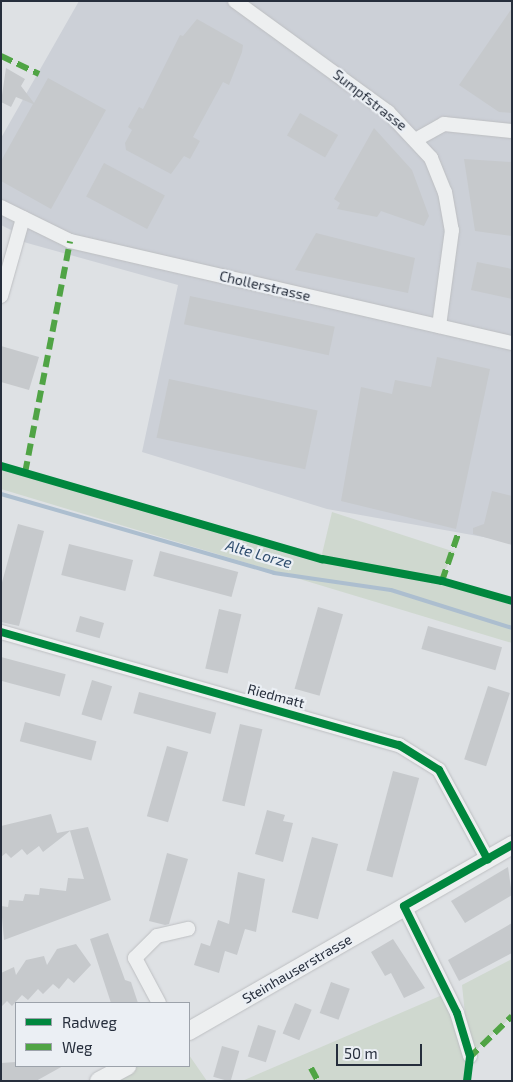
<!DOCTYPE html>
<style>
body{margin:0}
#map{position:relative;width:513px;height:1082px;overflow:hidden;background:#dee1e4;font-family:"Exo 2",sans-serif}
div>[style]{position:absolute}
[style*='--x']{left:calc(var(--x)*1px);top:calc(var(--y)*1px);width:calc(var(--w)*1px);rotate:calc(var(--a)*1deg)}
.built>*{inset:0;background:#ccd0d7}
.green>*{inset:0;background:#cfd8cf}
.stream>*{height:4px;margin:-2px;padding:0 2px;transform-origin:2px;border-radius:2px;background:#acbecf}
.building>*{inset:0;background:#c6c9cc;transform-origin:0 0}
.roads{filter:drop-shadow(0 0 1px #bdbfc2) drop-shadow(0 0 1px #bdbfc2)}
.minor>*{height:14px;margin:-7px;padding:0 7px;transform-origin:7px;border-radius:7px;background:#edeff0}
.tertiary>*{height:18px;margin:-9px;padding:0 9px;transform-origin:9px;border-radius:9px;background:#edeff0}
.quiet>*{height:6px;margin-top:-3px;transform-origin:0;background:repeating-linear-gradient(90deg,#50a445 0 12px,transparent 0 18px)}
.cycleway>*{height:8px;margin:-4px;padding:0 4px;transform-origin:4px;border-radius:4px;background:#00873e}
span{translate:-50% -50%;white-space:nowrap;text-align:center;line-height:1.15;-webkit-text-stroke:4.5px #ebeff4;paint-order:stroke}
.street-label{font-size:14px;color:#262e3c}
.water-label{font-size:15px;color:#304e6f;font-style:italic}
.frame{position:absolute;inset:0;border:2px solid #262e3c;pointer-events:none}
.legend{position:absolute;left:15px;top:1002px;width:175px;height:65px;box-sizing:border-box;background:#ebeff4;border:1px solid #9ca2aa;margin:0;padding:6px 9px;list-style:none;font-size:15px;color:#262e3c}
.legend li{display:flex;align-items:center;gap:10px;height:25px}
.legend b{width:25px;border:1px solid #9ca2aa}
.scale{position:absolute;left:336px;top:1044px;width:86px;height:22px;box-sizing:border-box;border:2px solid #262e3c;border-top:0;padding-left:6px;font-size:15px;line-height:18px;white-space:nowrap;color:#262e3c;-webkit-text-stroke:4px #ebeff4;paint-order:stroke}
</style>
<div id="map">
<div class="built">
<div style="clip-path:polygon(79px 1px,512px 1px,512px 542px,327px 509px,142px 452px,178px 285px,20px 241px,21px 235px,1px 225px,1px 138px)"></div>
</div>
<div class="green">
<div style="clip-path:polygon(1px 467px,139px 509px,322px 554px,332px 512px,455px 552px,438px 583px,512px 603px,512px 643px,1px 489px)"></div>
<div style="clip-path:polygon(512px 959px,512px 1016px,470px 1056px,467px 1081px,242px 1081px,447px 993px,469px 1052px,462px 985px)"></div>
<div style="clip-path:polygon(189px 1055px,207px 1081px,99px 1081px,127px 1066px,189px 1066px)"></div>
</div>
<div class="stream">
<div style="--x:1;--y:494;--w:284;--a:16.1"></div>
<div style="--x:274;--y:573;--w:118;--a:8.3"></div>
<div style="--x:391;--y:590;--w:127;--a:17.4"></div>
</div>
<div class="building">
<div style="clip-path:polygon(512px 8px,512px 113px,499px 112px,459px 85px)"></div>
<div style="clip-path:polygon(197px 19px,243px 45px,242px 52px,229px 85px,223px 82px,193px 137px,200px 141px,190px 159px,184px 156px,171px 174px,126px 150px,125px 143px,132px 130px,128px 127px,139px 107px,143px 109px,180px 35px,183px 36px)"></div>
<div style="clip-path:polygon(6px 68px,25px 79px,21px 86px,34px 103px,48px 78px,106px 110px,51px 209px,1px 181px,1px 161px,33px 104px,16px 97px,11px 107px,1px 102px)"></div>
<div style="left:300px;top:113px;width:44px;height:26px;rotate:30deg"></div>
<div style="clip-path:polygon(374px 128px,412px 170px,429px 216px,424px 226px,381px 211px,377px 217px,337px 209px,340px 203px,334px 199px)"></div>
<div style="clip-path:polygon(464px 159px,512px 162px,512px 236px,475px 231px)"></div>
<div style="left:104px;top:163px;width:69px;height:38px;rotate:28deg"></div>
<div style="clip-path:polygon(316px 233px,415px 258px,408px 293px,295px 270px)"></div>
<div style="clip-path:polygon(477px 262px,512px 269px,512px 299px,471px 290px)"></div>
<div style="left:190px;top:296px;width:148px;height:29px;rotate:12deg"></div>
<div style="clip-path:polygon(1px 346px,39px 357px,29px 390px,1px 382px)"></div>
<div style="clip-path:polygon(437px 357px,490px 369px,456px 529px,341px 501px,361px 387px,392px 394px,395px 380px,431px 387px)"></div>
<div style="left:169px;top:379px;width:152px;height:60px;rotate:12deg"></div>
<div style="clip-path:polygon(492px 491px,512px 496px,512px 545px,473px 534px,473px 528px,484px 524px)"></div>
<div style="clip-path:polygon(18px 524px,44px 531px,19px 626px,1px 622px,1px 586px)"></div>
<div style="left:69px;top:544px;width:66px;height:32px;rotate:14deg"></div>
<div style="left:160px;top:551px;width:81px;height:26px;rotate:15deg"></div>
<div style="left:318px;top:607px;width:26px;height:85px;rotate:16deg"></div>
<div style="left:219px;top:609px;width:23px;height:61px;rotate:13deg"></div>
<div style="left:80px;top:616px;width:25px;height:16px;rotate:16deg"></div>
<div style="left:428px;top:626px;width:77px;height:24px;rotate:16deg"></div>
<div style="left:1px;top:657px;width:67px;height:23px;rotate:15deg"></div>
<div style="left:92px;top:680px;width:21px;height:36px;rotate:17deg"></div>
<div style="left:488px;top:686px;width:23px;height:77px;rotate:18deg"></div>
<div style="left:139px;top:692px;width:80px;height:22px;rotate:15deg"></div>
<div style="left:25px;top:722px;width:74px;height:20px;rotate:15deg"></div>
<div style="left:240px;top:724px;width:23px;height:79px;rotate:13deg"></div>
<div style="left:167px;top:746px;width:22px;height:73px;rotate:16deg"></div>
<div style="left:393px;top:771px;width:27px;height:103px;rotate:15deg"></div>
<div style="clip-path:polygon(267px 810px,285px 815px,283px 821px,293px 823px,283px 862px,255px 854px)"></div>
<div style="clip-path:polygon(51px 814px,57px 833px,88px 827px,111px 900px,4px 940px,1px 906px,8px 907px,9px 900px,23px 901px,25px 894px,39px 895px,40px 888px,66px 891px,68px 878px,84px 879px,70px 831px,43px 852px,39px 846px,27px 855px,22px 849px,11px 858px,6px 853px,1px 857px,1px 826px)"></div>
<div style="left:312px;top:837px;width:27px;height:78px;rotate:15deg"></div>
<div style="clip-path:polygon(167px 853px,188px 859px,169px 924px,165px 925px,149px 921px)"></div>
<div style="clip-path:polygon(508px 867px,512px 895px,465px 923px,451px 901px)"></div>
<div style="clip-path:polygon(238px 872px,265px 879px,256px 932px,245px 929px,237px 955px,225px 951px,219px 973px,194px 965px,201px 943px,210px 946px,218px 920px,229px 924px)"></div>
<div style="clip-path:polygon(512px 923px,512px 953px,459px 981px,448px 960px)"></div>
<div style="clip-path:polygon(108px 933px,125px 980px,131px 982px,138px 1003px,111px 1003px,90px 939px)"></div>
<div style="clip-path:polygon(393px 939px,425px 988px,404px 998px,391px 973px,385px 976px,371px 952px)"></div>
<div style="clip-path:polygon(76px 944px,91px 965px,74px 983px,68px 978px,59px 989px,53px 984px,43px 994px,38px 989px,28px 1000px,22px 995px,12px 1006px,7px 1001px,1px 1007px,1px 973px,14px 967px,16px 975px,26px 960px,44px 956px,47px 965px,57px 949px)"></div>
<div style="left:331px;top:982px;width:20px;height:33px;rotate:20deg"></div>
<div style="left:295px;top:1003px;width:18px;height:33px;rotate:22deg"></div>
<div style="left:258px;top:1025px;width:19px;height:33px;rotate:18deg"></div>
<div style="left:222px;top:1046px;width:18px;height:32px;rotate:16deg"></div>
<div style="clip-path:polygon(16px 1062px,16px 1066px,63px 1066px,36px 1081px,1px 1081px,1px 1063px)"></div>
</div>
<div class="roads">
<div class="minor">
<div style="--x:235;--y:1;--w:189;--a:36"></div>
<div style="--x:388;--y:112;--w:63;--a:46.9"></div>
<div style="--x:431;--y:158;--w:37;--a:68"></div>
<div style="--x:445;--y:192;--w:39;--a:80"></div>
<div style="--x:452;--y:230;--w:97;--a:97.7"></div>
<div style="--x:417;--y:139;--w:31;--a:-29"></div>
<div style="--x:444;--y:124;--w:68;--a:5.9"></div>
<div style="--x:1;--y:207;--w:77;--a:26.2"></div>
<div style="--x:70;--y:241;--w:454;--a:13"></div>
<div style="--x:1;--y:296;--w:81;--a:-74.2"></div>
<div style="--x:1;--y:632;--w:414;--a:15.9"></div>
<div style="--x:399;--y:745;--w:47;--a:32"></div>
<div style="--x:439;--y:770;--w:102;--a:61.4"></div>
<div style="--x:404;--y:906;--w:119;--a:63.6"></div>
<div style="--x:457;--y:1013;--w:45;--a:73.2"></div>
<div style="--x:159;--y:1003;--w:51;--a:-118.1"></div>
<div style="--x:135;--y:958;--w:31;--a:-45"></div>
<div style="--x:157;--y:936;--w:32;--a:-13"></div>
</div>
<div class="tertiary">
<div style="--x:189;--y:1031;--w:373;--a:-29.9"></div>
<div style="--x:99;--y:1081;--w:32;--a:-28"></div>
</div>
</div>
<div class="quiet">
<div style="--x:1;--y:56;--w:42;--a:25.3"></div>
<div style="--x:25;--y:473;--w:236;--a:-79"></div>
<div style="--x:442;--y:581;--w:50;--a:-71.2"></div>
<div style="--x:469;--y:1058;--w:60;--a:-44.3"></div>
<div style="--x:311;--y:1068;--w:15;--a:62"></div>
</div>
<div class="cycleway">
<div style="--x:1;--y:466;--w:334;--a:16.2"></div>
<div style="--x:322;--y:559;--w:122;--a:10.4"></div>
<div style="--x:442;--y:581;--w:73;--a:15.9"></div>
<div style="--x:1;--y:632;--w:414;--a:15.9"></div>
<div style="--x:399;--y:745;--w:47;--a:32"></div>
<div style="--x:439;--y:770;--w:102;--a:61.4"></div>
<div style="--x:467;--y:1081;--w:25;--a:-83"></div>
<div style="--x:470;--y:1056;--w:45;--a:-106.8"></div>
<div style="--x:457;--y:1013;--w:119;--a:-116.4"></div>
<div style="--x:404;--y:906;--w:124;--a:-29.5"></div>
</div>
<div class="street-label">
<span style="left:370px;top:100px;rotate:38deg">Sumpfstrasse</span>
<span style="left:265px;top:286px;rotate:13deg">Chollerstrasse</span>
<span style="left:276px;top:696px;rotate:15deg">Riedmatt</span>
<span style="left:297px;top:969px;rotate:-30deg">Steinhauserstrasse</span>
</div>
<div class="water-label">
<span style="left:259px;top:554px;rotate:16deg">Alte Lorze</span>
</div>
<div class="frame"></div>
<ul class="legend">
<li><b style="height:6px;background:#00873e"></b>Radweg</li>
<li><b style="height:6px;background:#50a445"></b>Weg</li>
</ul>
<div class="scale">50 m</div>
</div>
